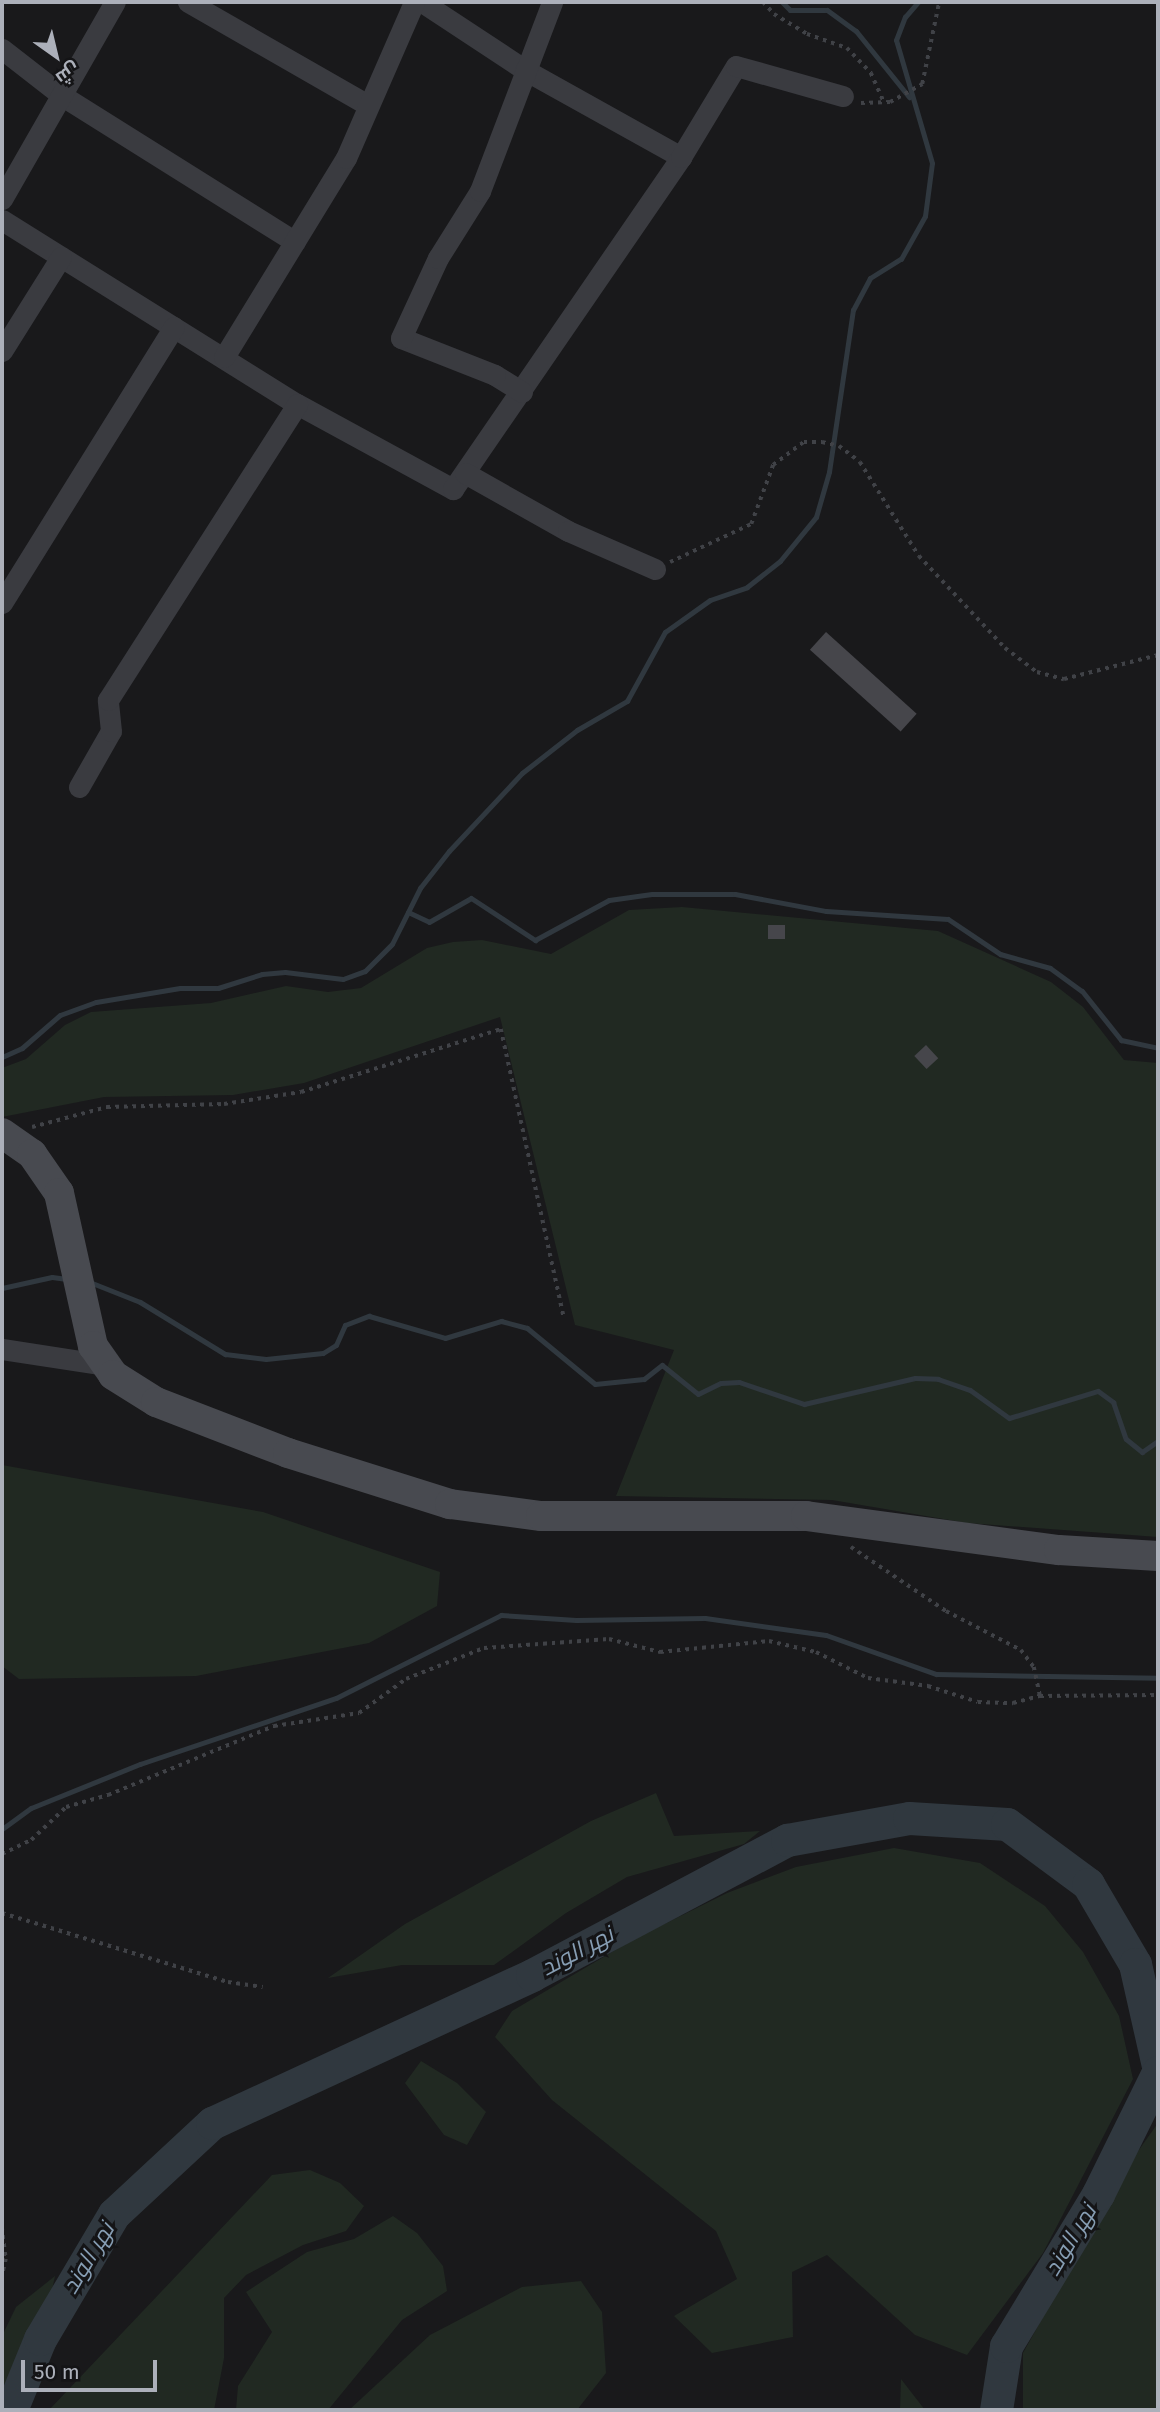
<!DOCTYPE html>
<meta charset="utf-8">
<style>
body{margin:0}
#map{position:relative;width:1160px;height:2412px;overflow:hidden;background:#19191b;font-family:"Fira Sans",Cairo,sans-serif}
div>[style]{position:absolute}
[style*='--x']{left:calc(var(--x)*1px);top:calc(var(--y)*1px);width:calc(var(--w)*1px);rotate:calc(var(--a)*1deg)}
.green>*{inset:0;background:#212922}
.stream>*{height:5px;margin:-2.5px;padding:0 2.5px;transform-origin:2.5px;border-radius:2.5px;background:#30383f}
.river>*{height:33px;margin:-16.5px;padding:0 16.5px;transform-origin:16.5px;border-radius:16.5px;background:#30383f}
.building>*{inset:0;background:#46464b;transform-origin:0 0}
.path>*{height:3.5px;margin-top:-1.75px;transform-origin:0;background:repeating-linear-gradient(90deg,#404247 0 3.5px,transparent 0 8.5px)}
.minor>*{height:21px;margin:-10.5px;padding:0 10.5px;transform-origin:10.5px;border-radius:10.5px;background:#3a3b40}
.secondary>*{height:30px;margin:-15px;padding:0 15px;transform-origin:15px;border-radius:15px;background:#484a50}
span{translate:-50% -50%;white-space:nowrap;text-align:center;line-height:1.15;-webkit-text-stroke:6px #141416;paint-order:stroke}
.water-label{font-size:23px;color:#869db3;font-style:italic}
.frame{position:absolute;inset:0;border:4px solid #acb0ba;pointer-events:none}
.north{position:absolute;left:21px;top:21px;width:70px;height:70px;-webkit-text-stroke:5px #141416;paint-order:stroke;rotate:146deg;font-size:19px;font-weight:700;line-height:28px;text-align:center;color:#acb0ba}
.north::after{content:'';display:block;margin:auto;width:24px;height:32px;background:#acb0ba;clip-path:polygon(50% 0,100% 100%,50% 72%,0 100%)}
.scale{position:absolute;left:21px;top:2360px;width:136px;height:32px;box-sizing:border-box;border:4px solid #acb0ba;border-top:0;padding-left:9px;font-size:21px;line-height:24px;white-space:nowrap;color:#acb0ba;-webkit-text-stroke:5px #141416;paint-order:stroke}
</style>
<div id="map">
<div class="green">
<div style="clip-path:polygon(682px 907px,938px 931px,1051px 982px,1083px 1007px,1124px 1060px,1158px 1063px,1158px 1537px,967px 1523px,832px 1500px,616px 1496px,674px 1350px,575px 1325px,500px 1017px,304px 1083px,233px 1095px,104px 1097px,2px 1117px,2px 1068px,26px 1059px,65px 1025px,91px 1012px,211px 1003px,286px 986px,328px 992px,361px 988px,427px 948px,453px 942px,482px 940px,551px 954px,629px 910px)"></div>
<div style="clip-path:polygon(2px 1465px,263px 1512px,440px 1572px,437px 1606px,369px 1643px,196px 1676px,19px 1679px,2px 1666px)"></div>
<div style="clip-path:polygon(656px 1793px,674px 1836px,760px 1831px,744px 1844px,627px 1877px,566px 1913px,494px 1965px,402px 1965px,328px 1978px,405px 1924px,591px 1821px)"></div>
<div style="clip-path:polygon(894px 1848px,980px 1863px,1045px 1906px,1083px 1952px,1119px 2016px,1133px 2079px,1043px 2253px,967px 2355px,915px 2335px,827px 2255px,792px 2272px,793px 2337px,712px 2353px,674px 2316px,737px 2279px,716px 2231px,552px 2100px,495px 2037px,512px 2011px,634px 1939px,727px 1893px,796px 1867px)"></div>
<div style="clip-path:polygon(421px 2061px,457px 2083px,486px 2112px,467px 2145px,444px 2135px,405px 2083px)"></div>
<div style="clip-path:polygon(1158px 2123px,1158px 2410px,1023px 2410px,1023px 2353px,1126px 2168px)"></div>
<div style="clip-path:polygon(310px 2170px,340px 2183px,364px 2206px,346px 2231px,303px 2245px,246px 2275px,224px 2298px,224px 2358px,214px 2410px,49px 2410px,272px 2175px)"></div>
<div style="clip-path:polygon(393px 2216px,417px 2233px,443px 2266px,447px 2291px,402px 2320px,328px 2410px,236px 2410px,238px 2386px,272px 2332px,246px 2292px,307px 2252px,354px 2239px)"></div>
<div style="clip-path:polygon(55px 2276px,47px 2313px,2px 2388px,2px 2336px,16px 2307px)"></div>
<div style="clip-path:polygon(581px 2281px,602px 2312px,606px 2373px,577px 2410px,349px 2410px,430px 2335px,522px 2287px)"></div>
<div style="clip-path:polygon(901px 2379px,925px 2410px,900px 2410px)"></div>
</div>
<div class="stream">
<div style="--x:782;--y:2;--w:11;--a:45"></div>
<div style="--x:790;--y:10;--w:37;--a:0"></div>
<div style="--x:827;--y:10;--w:36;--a:36"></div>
<div style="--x:856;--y:31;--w:85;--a:51.2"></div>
<div style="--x:408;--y:912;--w:23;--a:25"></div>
<div style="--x:429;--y:922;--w:48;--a:-29.7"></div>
<div style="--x:471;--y:898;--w:77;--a:33.3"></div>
<div style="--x:535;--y:940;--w:84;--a:-28.4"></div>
<div style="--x:609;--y:900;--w:43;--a:-7.9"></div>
<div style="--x:652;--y:894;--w:83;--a:0"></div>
<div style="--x:735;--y:894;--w:93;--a:10.6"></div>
<div style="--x:826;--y:911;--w:122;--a:3.8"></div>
<div style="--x:948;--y:919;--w:63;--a:33.9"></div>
<div style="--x:1000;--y:954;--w:52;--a:15.6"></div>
<div style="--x:1050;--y:968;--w:39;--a:36"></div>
<div style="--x:1082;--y:991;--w:63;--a:51.5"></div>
<div style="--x:1121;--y:1040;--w:38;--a:12"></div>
<div style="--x:2;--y:1057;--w:22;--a:-24"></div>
<div style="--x:22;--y:1048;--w:50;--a:-41"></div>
<div style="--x:60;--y:1015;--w:38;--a:-20"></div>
<div style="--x:96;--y:1002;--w:85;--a:-9.5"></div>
<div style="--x:180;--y:988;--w:38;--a:0"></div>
<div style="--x:218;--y:988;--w:46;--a:-17.7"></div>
<div style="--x:262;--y:974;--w:23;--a:-5"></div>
<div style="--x:285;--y:972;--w:58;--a:6.9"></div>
<div style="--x:343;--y:979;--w:23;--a:-20"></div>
<div style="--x:365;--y:971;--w:38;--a:-45"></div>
<div style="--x:392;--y:944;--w:63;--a:-63.4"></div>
<div style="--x:420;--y:888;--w:47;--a:-51.9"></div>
<div style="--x:449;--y:851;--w:107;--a:-46.9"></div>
<div style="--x:522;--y:773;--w:70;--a:-38"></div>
<div style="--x:577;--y:730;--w:58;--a:-30.1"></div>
<div style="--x:627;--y:701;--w:79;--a:-61.2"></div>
<div style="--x:665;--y:632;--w:55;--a:-35.4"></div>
<div style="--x:710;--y:600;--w:39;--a:-19"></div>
<div style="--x:747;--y:587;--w:42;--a:-38.2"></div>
<div style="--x:780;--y:561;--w:57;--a:-50.7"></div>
<div style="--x:816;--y:517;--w:47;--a:-73.9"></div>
<div style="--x:829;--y:472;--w:164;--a:-81.6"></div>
<div style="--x:853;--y:310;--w:36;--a:-62"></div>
<div style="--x:870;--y:278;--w:36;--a:-32"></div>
<div style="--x:901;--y:259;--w:49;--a:-60.8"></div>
<div style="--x:925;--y:216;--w:53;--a:-82.5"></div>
<div style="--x:932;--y:163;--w:128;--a:-106.3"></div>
<div style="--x:896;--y:40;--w:25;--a:-69"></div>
<div style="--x:905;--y:17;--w:20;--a:-49"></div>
<div style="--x:87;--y:1281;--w:57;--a:21.6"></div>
<div style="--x:140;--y:1302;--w:100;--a:31.5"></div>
<div style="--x:225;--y:1354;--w:41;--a:7"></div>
<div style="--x:266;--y:1359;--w:57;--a:-6"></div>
<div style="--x:323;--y:1353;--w:15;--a:-32"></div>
<div style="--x:336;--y:1345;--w:22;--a:-66"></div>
<div style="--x:345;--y:1325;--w:26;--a:-21"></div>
<div style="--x:369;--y:1316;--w:79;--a:16.1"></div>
<div style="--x:445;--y:1338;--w:59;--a:-16.9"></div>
<div style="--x:501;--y:1321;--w:27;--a:15"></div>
<div style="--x:527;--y:1328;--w:88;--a:39.5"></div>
<div style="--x:595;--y:1384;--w:49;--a:-5.8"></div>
<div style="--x:644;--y:1379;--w:23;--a:-38"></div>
<div style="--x:662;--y:1365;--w:46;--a:38.9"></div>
<div style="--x:698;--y:1394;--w:25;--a:-26"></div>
<div style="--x:721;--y:1383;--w:18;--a:-3"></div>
<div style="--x:739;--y:1382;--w:69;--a:18.7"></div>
<div style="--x:804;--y:1404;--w:114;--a:-13.2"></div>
<div style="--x:915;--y:1378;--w:23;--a:2"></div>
<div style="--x:938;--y:1379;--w:34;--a:19"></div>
<div style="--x:970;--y:1390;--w:48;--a:35.7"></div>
<div style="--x:1009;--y:1418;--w:93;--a:-16.9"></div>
<div style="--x:1098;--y:1391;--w:19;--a:36"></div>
<div style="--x:1113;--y:1402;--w:39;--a:71"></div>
<div style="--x:1126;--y:1439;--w:21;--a:39"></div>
<div style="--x:1142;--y:1452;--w:19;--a:-35"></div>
<div style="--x:2;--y:1288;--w:51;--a:-12.4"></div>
<div style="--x:52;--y:1277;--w:15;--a:8"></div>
<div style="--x:2;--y:1829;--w:36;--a:-36"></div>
<div style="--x:31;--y:1808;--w:118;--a:-22"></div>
<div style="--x:140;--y:1764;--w:207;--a:-18.6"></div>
<div style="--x:336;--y:1698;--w:185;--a:-26.7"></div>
<div style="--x:501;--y:1615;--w:75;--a:3.8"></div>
<div style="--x:576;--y:1620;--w:129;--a:-0.9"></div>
<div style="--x:705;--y:1618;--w:122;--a:8"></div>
<div style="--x:826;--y:1635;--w:117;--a:19.5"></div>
<div style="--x:936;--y:1674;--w:222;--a:1"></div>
<div style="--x:1150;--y:2090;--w:16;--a:60"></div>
</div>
<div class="river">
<div style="--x:11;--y:2410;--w:77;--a:-67.8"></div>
<div style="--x:40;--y:2339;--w:145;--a:-59.4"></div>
<div style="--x:114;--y:2214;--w:134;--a:-42.9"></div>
<div style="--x:212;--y:2123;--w:353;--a:-24.8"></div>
<div style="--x:532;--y:1975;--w:289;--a:-27.9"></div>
<div style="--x:787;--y:1840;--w:124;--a:-10.2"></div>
<div style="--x:909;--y:1818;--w:98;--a:3.5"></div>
<div style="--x:1007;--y:1824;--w:101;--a:36.5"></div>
<div style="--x:1088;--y:1884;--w:93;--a:59.6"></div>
<div style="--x:1135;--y:1964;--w:105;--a:77.3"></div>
<div style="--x:996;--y:2410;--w:65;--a:-81.1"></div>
<div style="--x:1006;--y:2346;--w:178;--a:-58.8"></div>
<div style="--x:1098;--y:2194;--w:136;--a:-63.8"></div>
</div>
<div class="building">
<div style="left:826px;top:632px;width:122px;height:24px;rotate:42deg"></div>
<div style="left:768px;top:925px;width:17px;height:14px"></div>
<div style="left:926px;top:1045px;width:18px;height:16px;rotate:47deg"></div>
</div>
<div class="path">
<div style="--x:763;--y:2;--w:16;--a:47"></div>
<div style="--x:774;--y:14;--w:39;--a:31"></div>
<div style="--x:807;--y:34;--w:42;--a:19.3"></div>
<div style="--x:847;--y:48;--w:35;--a:46"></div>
<div style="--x:871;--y:73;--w:32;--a:66"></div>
<div style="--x:861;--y:103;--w:29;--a:-2"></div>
<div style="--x:890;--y:102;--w:37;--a:-29"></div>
<div style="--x:922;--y:84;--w:84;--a:-78.3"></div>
<div style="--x:670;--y:562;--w:89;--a:-25.1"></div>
<div style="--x:751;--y:524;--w:63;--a:-69.6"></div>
<div style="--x:773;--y:465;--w:39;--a:-37"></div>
<div style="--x:804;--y:442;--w:18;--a:0"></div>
<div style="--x:822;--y:442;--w:17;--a:13"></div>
<div style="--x:839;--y:446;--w:26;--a:37"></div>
<div style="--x:860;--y:462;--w:111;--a:57.9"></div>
<div style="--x:919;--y:556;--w:126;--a:46.9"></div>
<div style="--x:1005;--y:648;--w:40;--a:37"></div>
<div style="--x:1037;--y:672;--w:28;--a:15"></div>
<div style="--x:1064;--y:679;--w:97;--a:-14.3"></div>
<div style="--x:32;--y:1127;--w:78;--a:-14.9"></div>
<div style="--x:107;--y:1107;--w:117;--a:-1.5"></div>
<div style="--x:224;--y:1104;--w:78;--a:-8.9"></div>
<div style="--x:301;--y:1092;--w:210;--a:-17.5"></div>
<div style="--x:501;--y:1029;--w:296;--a:77.7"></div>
<div style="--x:851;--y:1547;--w:115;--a:34"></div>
<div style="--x:946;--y:1611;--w:85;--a:27.5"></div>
<div style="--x:1021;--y:1650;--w:21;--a:53"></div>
<div style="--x:1034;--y:1667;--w:30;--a:78"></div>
<div style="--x:2;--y:1854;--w:32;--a:-26"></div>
<div style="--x:31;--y:1840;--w:48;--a:-43.3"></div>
<div style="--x:66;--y:1807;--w:44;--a:-15.9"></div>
<div style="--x:108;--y:1795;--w:180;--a:-22.6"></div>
<div style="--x:274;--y:1726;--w:86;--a:-8.7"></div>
<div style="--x:359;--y:1713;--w:58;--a:-35.9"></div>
<div style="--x:406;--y:1679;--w:84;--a:-21.7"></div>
<div style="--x:484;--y:1648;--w:125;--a:-4.1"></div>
<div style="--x:609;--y:1639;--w:53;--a:14.3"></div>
<div style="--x:660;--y:1652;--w:110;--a:-5.8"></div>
<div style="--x:769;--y:1641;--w:48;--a:13.2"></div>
<div style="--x:816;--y:1652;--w:58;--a:26.6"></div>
<div style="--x:868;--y:1678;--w:61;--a:7.6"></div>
<div style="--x:928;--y:1686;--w:52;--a:17.7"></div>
<div style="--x:978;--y:1702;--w:35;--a:2"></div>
<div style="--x:1013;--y:1703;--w:28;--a:-15"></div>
<div style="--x:1040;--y:1696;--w:118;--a:-0.5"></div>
<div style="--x:2;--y:1913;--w:236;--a:17"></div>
<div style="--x:228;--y:1982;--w:35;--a:8"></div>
<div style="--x:2;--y:2227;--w:32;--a:83"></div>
<div style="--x:6;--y:2259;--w:17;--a:103"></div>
</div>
<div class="minor">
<div style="--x:188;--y:2;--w:207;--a:29.8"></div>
<div style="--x:422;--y:2;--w:123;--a:33.4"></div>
<div style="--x:525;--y:70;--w:179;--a:29.1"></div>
<div style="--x:2;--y:49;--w:75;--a:37.9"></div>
<div style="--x:61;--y:95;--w:276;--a:32.1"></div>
<div style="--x:2;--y:199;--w:227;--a:-60.2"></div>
<div style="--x:2;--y:220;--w:348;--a:32"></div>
<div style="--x:297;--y:404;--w:178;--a:28.6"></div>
<div style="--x:453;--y:489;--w:403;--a:-55.5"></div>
<div style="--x:681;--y:157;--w:106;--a:-58.9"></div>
<div style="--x:736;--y:66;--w:111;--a:15.7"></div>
<div style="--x:2;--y:351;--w:111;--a:-57.9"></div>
<div style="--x:224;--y:357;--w:233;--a:-58.5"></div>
<div style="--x:346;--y:158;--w:170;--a:-66.4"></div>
<div style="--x:522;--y:392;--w:32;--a:-148"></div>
<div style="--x:495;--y:375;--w:101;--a:-158.5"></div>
<div style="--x:401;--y:338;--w:88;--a:-65.2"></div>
<div style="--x:438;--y:258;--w:79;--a:-57.9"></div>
<div style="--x:480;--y:191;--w:202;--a:-69.1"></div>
<div style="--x:465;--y:473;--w:118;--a:29.4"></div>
<div style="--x:568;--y:531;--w:95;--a:23.6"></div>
<div style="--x:2;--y:603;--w:325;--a:-58.1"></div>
<div style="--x:79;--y:787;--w:64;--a:-60.3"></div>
<div style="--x:111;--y:731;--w:31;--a:-96"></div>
<div style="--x:108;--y:700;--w:351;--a:-57.4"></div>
<div style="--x:2;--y:1349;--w:106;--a:8.7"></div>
</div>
<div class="secondary">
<div style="--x:2;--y:1133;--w:37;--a:35"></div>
<div style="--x:32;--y:1154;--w:47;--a:55.3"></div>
<div style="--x:59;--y:1193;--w:157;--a:77.5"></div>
<div style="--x:93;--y:1346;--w:35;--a:55"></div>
<div style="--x:113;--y:1375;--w:51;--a:32.1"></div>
<div style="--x:156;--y:1402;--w:142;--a:21.1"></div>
<div style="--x:288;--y:1453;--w:170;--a:17.5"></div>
<div style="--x:450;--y:1504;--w:92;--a:7.5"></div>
<div style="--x:541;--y:1516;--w:265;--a:0"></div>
<div style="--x:806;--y:1516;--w:255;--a:7.7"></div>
<div style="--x:1059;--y:1550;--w:99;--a:3.5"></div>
</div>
<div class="water-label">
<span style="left:577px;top:1951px;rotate:-28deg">نهر الوند</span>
<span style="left:1070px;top:2240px;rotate:-59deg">نهر الوند</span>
<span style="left:88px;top:2258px;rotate:-59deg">نهر الوند</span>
</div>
<div class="frame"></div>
<div class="north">ش</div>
<div class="scale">50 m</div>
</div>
